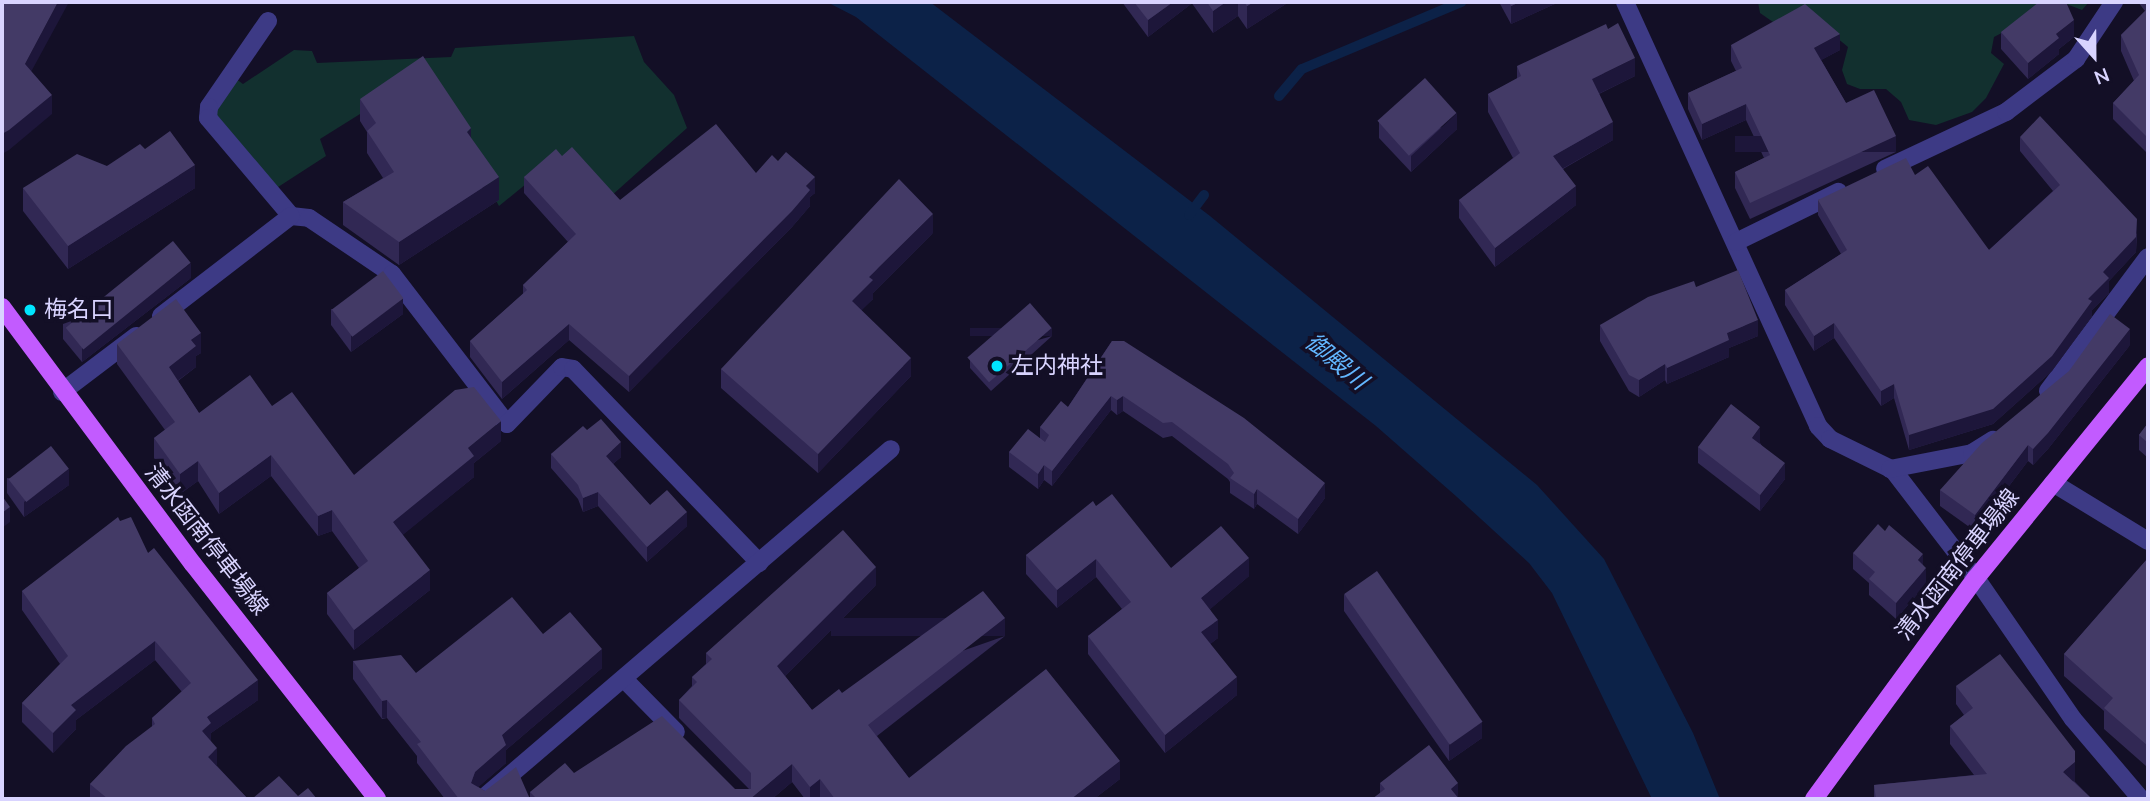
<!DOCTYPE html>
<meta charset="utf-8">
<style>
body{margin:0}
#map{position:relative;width:2150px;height:801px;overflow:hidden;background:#130f26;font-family:"Nunito Sans","Noto Sans JP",sans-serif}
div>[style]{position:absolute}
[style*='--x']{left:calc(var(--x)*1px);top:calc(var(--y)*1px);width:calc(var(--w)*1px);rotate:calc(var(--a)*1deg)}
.green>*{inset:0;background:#12302f}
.water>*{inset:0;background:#0c2248}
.stream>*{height:10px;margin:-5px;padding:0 5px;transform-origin:5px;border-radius:5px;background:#0c2248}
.minor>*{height:18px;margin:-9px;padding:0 9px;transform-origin:9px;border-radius:9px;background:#3d3a85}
.major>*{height:18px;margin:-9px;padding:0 9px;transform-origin:9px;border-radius:9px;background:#c25bff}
.wall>*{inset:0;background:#312854}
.shaded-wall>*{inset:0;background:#1d163a;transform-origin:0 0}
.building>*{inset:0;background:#433a66;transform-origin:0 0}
.dots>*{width:19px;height:19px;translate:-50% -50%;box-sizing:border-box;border:4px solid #130f26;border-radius:50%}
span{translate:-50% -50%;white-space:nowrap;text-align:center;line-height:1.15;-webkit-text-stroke:7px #130f26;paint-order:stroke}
.poi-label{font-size:23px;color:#d9d4ff}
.left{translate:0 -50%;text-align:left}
.street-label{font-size:23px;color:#d9d4ff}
.water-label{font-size:24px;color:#62b6ff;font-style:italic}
.frame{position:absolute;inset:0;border:4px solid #d9d4ff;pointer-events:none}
.north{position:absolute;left:2059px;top:21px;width:70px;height:70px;-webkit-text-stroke:5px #130f26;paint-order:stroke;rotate:159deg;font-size:19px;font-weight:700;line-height:28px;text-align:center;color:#d9d4ff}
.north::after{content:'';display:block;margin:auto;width:24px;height:32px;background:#d9d4ff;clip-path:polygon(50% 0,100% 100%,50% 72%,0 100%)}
</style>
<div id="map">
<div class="green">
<div style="clip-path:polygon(1758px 2px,2089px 2px,2082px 10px,2061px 2px,1994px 37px,1991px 53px,2004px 64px,1986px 98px,1972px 112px,1936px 125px,1909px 120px,1901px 102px,1886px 89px,1860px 89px,1847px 84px,1842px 70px,1848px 47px,1825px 28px,1773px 22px,1760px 13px)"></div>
<div style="clip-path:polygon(634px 36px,644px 62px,674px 95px,687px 128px,610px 197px,554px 161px,499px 206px,424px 74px,320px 139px,326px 156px,275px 189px,217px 118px,216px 108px,236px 79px,243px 84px,294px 50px,312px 51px,317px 63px,451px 57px,455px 48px)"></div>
</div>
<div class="water">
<div style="clip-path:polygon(827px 2px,930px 2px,1210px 216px,1537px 485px,1604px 559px,1693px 733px,1720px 799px,1652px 799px,1552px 593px,1529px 563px,1457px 497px,1376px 426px,856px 17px)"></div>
</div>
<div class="stream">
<div style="--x:1279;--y:96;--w:35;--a:-50"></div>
<div style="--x:1302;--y:69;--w:173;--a:-22.8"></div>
<div style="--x:1189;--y:215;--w:25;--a:-53"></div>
</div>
<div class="minor">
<div style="--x:1625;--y:2;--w:466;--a:65.5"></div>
<div style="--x:1818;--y:426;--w:18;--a:47"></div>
<div style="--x:1830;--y:439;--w:70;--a:26.2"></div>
<div style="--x:1893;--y:470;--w:136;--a:52.5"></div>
<div style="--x:1976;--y:578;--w:171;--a:55.5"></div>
<div style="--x:2073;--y:719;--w:105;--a:49.6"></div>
<div style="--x:268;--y:21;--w:104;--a:124.5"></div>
<div style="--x:209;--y:107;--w:11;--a:95"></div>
<div style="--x:208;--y:118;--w:128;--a:49.7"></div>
<div style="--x:291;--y:216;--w:18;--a:6"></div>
<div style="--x:309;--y:218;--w:100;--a:34"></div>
<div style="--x:392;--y:274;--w:189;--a:52.5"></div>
<div style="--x:507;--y:424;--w:79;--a:-46"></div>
<div style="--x:562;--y:367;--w:11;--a:10"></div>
<div style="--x:573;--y:369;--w:269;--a:46.1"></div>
<div style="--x:1885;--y:169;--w:134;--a:-25.2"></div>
<div style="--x:2006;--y:112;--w:88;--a:-37.1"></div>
<div style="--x:2076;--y:59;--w:69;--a:-56.3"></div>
<div style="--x:1736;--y:242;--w:114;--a:-26.1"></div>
<div style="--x:161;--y:316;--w:164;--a:-37.6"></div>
<div style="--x:2048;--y:391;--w:167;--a:-53.3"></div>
<div style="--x:62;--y:392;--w:93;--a:-37.1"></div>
<div style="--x:1890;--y:469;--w:84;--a:-11"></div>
<div style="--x:1972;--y:453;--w:25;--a:-32"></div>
<div style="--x:2053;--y:483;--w:111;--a:31.4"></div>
<div style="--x:624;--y:679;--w:74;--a:45.5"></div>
<div style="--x:482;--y:799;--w:538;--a:-40.56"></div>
</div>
<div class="major">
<div style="--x:2;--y:307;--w:320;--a:53.4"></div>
<div style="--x:193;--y:564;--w:298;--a:51.9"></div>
<div style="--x:1814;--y:799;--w:274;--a:-53.8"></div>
<div style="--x:1976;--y:578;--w:273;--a:-50.9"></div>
</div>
<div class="wall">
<div style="clip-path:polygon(1122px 2px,1191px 2px,1191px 4px,1148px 37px)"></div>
<div style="clip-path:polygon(1191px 2px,1289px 2px,1247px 29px,1238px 16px,1213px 33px)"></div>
<div style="clip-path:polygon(1499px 2px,1557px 2px,1557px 3px,1511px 24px)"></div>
<div style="clip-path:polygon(2138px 2px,2148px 2px,2148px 154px,2113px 119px,2113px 103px,2134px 81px,2121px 51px,2121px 35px,2145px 11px)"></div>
<div style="clip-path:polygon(2001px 32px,2074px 37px,2059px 49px,2059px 54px,2028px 79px,2001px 49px)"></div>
<div style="clip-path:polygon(1731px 45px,1840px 50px,1821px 60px,1846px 103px,1896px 152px,1750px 219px,1735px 188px,1735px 172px,1764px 158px,1746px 120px,1702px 140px,1688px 109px,1688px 93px,1736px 71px,1731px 61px)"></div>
<div style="clip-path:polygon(1517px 66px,1635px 76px,1599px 94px,1613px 140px,1563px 169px,1576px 205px,1495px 267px,1459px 218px,1459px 200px,1513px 158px,1488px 112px,1488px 94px,1517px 79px)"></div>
<div style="clip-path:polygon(360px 99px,499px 200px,399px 265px,343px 225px,343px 202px,383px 178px,367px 153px,367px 132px,360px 121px)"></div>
<div style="clip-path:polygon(1379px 122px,1457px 129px,1411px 172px,1379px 138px)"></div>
<div style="clip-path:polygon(2020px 137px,2137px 234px,2136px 252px,2109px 281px,2109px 293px,2092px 310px,2092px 316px,2052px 371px,1993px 424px,1909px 450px,1894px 398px,1881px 406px,1834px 338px,1814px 351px,1785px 305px,1785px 290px,1841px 254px,1818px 215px,1818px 200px,1915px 175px,1989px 250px,2053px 191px,2020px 151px)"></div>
<div style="clip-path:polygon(145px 149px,195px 188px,68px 269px,23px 211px,23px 188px,107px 166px)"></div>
<div style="clip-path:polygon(562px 156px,620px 200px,756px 173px,815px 193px,810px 197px,810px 206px,792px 227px,629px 392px,569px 340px,502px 399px,470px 357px,470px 341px,523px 294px,523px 285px,568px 242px,524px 193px,524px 177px)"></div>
<div style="clip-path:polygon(933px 233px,873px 293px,873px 299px,861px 310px,911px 376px,818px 473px,721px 388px,721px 369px)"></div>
<div style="clip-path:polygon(191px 278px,82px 362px,63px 339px,63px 324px)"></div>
<div style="clip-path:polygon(1696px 287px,1758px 336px,1729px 348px,1729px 357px,1667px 384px,1665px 380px,1639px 397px,1629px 391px,1600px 341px,1600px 325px)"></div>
<div style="clip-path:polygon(331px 309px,403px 314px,351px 352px,331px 325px)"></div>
<div style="clip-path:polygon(1052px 336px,991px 391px,970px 368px,970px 360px)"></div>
<div style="clip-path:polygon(1112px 341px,1325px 498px,1298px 534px,1257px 504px,1254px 509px,1230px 493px,1230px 482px,1228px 479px,1172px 436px,1163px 438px,1123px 411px,1117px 415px,1111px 410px,1052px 486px,1044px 480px,1038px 489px,1009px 467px,1009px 452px,1040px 438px,1040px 427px,1068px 407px)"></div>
<div style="clip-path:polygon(117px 344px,201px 353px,196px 356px,196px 367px,178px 381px,199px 413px,272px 406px,354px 475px,501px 441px,474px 463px,474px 477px,402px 535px,430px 590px,354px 650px,327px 614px,327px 593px,359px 568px,332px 531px,318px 536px,271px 476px,219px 514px,198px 481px,180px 494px,154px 458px,154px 438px,165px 430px,117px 364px)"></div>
<div style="clip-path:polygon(2130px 345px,2048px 449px,2033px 465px,2028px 461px,1975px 531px,1940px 506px,1940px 490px)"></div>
<div style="clip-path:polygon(2148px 423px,2148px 458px,2139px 450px,2139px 435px)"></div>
<div style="clip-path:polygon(587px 430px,621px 457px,613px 464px,650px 505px,687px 526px,647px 562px,598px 506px,583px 512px,578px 499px,551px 468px,551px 454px)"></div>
<div style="clip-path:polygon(1760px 443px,1785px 479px,1760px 511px,1698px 463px,1698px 447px)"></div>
<div style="clip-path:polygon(7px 478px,69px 485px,24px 517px,7px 493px)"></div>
<div style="clip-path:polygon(1096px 506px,1171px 568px,1249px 576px,1210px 609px,1218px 638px,1210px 644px,1237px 695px,1165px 753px,1088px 654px,1088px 636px,1122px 609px,1096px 577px,1057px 608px,1026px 574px,1026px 555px)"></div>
<div style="clip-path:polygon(120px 521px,148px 553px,258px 700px,211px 733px,211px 741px,217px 766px,248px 799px,90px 799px,90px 784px,152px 727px,152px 718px,182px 692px,155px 660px,76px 720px,76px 729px,53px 753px,22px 722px,22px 703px,60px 664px,22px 610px,22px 591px)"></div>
<div style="clip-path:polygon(1853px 553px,1923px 565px,1926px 584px,1896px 619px,1869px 595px,1869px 583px,1853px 569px)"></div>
<div style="clip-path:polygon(2148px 558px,2148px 779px,2146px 778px,2146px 766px,2104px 729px,2104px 711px,2064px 676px,2064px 654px)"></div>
<div style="clip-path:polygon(876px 585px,785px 676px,812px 710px,842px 693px,1005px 636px,877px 736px,909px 778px,1120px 779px,1094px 799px,822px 799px,820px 797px,818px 799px,805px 799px,792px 782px,772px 799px,530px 799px,530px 792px,574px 773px,735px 789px,749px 789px,679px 718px,679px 700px,692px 686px,692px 677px,706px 664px,706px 653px)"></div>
<div style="clip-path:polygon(1344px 594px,1482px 738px,1449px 761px,1344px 611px)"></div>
<div style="clip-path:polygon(543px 634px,602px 668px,506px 750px,506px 763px,478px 787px,485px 791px,530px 799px,445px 799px,417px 763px,417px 756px,387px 718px,382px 719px,353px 679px,353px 661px,416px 673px)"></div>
<div style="clip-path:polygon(1956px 686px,2075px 780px,2074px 781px,2092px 799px,1874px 799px,1874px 785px,1974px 775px,1950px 744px,1950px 726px,1964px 715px,1956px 704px)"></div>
<div style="clip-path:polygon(1380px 783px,1458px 798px,1380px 793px)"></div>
</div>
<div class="shaded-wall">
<div style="clip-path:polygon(58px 2px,69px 2px,25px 83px,25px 64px)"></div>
<div style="clip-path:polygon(1173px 2px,1191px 2px,1191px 4px,1148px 37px,1148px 20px)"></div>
<div style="clip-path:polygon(1226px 2px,1238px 2px,1238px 16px,1213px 33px,1213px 11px)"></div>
<div style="clip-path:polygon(1254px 2px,1289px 2px,1247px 29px,1247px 6px)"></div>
<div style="clip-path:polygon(1520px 2px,1557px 2px,1557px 3px,1511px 24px,1511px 6px)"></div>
<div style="clip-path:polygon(2074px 20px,2074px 37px,2059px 49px,2059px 54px,2028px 79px,2028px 63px,2056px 34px)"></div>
<div style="clip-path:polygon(1840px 34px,1840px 50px,1814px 64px,1814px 48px)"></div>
<div style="clip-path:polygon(1635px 58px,1635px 76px,1592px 97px,1592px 79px)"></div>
<div style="clip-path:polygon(52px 95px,52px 114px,9px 150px,2px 154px,2px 134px)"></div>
<div style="clip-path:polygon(1746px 104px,1746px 120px,1702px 140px,1702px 124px)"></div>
<div style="clip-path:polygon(1457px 113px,1457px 129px,1411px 172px,1411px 156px)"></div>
<div style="clip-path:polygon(1613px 122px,1613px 140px,1553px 174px,1553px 156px)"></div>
<div style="clip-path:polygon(471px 128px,471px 151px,467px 132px)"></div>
<div style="left:1896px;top:136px;width:16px;height:161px;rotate:90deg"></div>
<div style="clip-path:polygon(195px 165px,195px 188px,68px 269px,68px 246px)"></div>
<div style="clip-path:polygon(499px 177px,499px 200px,399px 265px,399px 242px)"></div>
<div style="clip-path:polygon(815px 177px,815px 193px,810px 197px,810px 206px,792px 227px,629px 392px,629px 376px)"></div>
<div style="clip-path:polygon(1576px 186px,1576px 205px,1495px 267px,1495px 248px)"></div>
<div style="clip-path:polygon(933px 214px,933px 233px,873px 293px,873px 299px,852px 320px,852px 301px,869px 277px)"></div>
<div style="clip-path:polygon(2137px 219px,2136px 252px,2109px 281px,2109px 293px,2092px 310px,2092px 316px,2052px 371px,1993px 424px,1909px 450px,1909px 435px,2088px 299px,2103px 272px)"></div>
<div style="clip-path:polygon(191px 263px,191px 278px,82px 362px,82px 348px)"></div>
<div style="clip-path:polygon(403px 298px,403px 314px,351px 352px,351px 336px)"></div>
<div style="clip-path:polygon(1758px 320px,1758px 336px,1729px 348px,1729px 357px,1667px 384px,1667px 368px,1727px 333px)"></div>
<div style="clip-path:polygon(1834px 323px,1834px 338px,1814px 351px,1814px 336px)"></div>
<div style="clip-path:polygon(569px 324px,569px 340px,502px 399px,502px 382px)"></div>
<div style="left:1052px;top:328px;width:8px;height:82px;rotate:90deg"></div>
<div style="clip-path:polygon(2130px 329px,2130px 345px,2048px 449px,2033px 465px,2033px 449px)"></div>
<div style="clip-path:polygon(201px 333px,201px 353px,196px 356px,196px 367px,169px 387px,169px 367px,191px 340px)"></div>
<div style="clip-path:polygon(911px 358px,911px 376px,818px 473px,818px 454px)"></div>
<div style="clip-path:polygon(1665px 364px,1665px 380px,1639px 397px,1639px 380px)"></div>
<div style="clip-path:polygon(1894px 384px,1894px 398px,1881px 406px,1881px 391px)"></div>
<div style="clip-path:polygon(1111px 396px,1111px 410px,1052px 486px,1052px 471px)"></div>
<div style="clip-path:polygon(1123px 396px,1123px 411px,1117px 415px,1117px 400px)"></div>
<div style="clip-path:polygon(501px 421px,501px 441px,474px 463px,474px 477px,393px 543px,393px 522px,468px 448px)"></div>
<div style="clip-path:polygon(1760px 427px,1760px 443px,1752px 454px,1752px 438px)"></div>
<div style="clip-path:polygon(621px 442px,621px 457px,606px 470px,606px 456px)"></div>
<div style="clip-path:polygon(2028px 445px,2028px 461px,1975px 531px,1975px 515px)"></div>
<div style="clip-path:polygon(271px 455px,271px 476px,219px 514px,219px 493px)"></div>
<div style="clip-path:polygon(198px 461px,198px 481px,180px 494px,180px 474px)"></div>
<div style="clip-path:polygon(1785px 463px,1785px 479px,1760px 511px,1760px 495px)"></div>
<div style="clip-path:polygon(1044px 465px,1044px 480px,1038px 489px,1038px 474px)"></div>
<div style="clip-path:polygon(69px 469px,69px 485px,24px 517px,24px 502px)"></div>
<div style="clip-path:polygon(1325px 483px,1325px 498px,1298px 534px,1298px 519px)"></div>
<div style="clip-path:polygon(1257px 489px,1257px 504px,1254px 509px,1254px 494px)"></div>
<div style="clip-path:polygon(598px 492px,598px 506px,583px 512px,583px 498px)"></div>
<div style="clip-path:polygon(10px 507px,10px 522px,2px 528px,2px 513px)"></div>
<div style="clip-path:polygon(332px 510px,332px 531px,318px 536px,318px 516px)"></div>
<div style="clip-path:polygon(687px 512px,687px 526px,647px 562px,647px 547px)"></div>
<div style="clip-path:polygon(1923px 554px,1923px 570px,1918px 560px)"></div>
<div style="clip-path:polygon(1249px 558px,1249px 576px,1201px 617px,1201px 598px)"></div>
<div style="clip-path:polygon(1096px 559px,1096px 577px,1057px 608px,1057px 590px)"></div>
<div style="clip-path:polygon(876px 567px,876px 585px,777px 684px,777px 666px)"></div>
<div style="clip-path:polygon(1926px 568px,1926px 584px,1896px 619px,1896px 603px)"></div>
<div style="clip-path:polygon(430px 570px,430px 590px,354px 650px,354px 630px)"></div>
<div style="left:1005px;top:618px;width:18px;height:174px;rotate:90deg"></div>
<div style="clip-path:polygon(1218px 620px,1218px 638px,1201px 651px,1201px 632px)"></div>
<div style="clip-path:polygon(155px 641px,155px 660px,76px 720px,76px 729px,53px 753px,53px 733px,71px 705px)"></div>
<div style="clip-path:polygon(602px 649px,602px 668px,506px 750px,506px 763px,475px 790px,471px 783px,475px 772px,502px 735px)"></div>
<div style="clip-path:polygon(1237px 677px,1237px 695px,1165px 753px,1165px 735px)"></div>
<div style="clip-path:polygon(258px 680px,258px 700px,211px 733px,211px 743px,202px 731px,207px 717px)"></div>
<div style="left:387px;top:700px;width:18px;height:5px;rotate:90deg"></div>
<div style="clip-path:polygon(1482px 722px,1482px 738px,1449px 761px,1449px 744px)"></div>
<div style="clip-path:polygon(217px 748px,217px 767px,208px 757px)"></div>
<div style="clip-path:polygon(1120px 761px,1120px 779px,1094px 799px,1071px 799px)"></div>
<div style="clip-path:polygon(2075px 762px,2075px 780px,2063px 790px,2063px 772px)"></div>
<div style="clip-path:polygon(792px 764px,792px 782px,772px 799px,750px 799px)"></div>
<div style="clip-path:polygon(820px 779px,820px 797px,818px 799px,810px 799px,810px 787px)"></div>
<div style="clip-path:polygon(1458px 783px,1458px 799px,1451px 789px)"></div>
</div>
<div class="building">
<div style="clip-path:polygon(2px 2px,58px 2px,25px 64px,52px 95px,9px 130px,2px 134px)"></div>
<div style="clip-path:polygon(1134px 2px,1173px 2px,1148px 20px)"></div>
<div style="clip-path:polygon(1207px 2px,1226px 2px,1213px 11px)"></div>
<div style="clip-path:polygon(1244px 2px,1254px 2px,1247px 6px)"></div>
<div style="clip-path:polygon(1509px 2px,1520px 2px,1511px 6px)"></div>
<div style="clip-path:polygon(2039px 2px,2066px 2px,2074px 20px,2056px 34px,2059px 38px,2028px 63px,2001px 32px)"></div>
<div style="clip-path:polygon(1805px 4px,1840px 34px,1814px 48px,1846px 103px,1874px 90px,1896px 136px,1750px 203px,1735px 172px,1770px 155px,1746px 104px,1702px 124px,1688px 93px,1742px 68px,1731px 45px)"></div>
<div style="clip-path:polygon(2148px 8px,2148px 138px,2113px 103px,2139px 75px,2121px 35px)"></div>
<div style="clip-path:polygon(1618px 23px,1635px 58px,1592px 79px,1613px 122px,1553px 156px,1576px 186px,1495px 248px,1459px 200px,1520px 153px,1488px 94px,1521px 76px,1517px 66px,1606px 24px,1608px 29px)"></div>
<div style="clip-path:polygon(423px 56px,471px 128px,467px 132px,499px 177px,399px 242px,343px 202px,394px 172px,367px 131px,376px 123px,360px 99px)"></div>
<div style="left:1425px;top:78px;width:47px;height:64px;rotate:48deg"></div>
<div style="clip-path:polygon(2040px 116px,2137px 219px,2136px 237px,2103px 272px,2109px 278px,2088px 299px,2092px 301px,2052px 356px,1993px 409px,1909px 435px,1894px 384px,1881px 391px,1834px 323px,1814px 336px,1785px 290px,1847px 250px,1818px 200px,1906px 158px,1915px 175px,1928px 166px,1989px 250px,2060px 185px,2020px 137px)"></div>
<div style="clip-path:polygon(716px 124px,756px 173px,772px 155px,778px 161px,786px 152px,815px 177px,806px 186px,810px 190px,792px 211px,629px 376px,569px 324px,502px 382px,470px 341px,527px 290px,523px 285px,576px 234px,524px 177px,556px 149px,562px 156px,572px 147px,620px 200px)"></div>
<div style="clip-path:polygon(170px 131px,195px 165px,68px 246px,23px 188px,77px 154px,107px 166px,140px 144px,145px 149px)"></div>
<div style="clip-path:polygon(899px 179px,933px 214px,869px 277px,873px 280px,852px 301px,911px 358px,818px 454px,721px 369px)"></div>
<div style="left:173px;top:241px;width:28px;height:138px;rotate:51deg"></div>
<div style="clip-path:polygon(1738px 270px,1758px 320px,1727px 333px,1729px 340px,1667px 368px,1665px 364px,1639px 380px,1629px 375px,1600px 325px,1648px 297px,1694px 281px,1696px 287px)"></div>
<div style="left:383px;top:271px;width:34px;height:64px;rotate:53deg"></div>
<div style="clip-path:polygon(176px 299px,201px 333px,191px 340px,196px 346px,169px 367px,199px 413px,250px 375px,272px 406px,292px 392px,354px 475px,455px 390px,474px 387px,501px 421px,468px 448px,474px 456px,393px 522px,430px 570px,354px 630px,327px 593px,368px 561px,332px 510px,318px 516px,271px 455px,219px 493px,198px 461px,180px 474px,154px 438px,175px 422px,117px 344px)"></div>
<div style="left:1030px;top:303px;width:33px;height:83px;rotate:49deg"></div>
<div style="clip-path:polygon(2110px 314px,2130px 329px,2048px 433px,2033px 449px,2028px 445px,1975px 515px,1940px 490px,1982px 443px,2069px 371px)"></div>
<div style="clip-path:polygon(1112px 341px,1124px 341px,1244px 418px,1325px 483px,1298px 519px,1257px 489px,1254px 494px,1230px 478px,1234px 473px,1228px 464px,1172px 422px,1163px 423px,1123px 396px,1117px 400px,1111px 396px,1052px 471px,1044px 465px,1038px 474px,1009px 452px,1028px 429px,1045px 442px,1049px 435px,1040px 427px,1061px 401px,1068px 407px)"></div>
<div style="clip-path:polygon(1731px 404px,1760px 427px,1752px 438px,1785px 463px,1760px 495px,1698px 447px)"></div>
<div style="clip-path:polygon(601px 419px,621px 442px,606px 456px,650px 505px,667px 490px,687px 512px,647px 547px,598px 492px,583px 498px,578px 485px,551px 454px,583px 426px,587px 430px)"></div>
<div style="clip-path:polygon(2148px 423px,2148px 443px,2139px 435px)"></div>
<div style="left:51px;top:446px;width:29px;height:54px;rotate:52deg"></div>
<div style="clip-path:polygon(1112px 494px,1171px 568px,1221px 526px,1249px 558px,1201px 598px,1218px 620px,1201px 632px,1237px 677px,1165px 735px,1088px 636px,1131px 602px,1096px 559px,1057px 590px,1026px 555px,1093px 501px,1096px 506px)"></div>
<div style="clip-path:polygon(2px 496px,10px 507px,2px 513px)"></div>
<div style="clip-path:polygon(118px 517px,120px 521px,131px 517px,148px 553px,154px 548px,258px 680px,207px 717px,211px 723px,202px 731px,217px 748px,208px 757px,248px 799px,108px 799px,90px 784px,126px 746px,155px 724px,152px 718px,191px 683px,155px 641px,71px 705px,76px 710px,53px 733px,22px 703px,68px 656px,22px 591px)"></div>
<div style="clip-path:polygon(1878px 524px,1885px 531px,1889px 525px,1923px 554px,1918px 560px,1926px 568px,1896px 603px,1869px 579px,1875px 572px,1853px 553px)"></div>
<div style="clip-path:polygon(843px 530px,876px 567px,777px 666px,812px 710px,839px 689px,842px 693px,983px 591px,1005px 618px,868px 725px,909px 778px,1046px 669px,1120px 761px,1071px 799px,835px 799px,820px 779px,810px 787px,792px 764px,750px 799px,537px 799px,530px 792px,565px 763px,574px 773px,662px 716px,735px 789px,751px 789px,751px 773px,679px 700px,697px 682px,692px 677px,712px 659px,706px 653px)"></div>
<div style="clip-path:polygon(2148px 558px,2148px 746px,2104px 708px,2113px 698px,2064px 654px)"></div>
<div style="left:1377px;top:571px;width:184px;height:40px;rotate:55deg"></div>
<div style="clip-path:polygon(512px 597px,543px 634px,570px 612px,602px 649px,502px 735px,506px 745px,475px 772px,471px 783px,485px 791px,516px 767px,530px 799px,459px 799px,417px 744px,421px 742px,387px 700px,382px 701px,353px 661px,401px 655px,416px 673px)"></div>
<div style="clip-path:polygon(2000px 654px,2075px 751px,2075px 762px,2063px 772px,2092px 799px,1876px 799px,1874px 785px,1987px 774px,1950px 726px,1973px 708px,1956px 686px)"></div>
<div style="clip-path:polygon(1429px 745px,1458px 783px,1451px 789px,1459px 799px,1372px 799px,1385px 789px,1380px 783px)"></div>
<div style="clip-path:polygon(279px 776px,298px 796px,308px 788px,317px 799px,252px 799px)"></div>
</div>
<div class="dots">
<div style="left:30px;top:310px;background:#00e5ff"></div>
<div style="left:997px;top:366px;background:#00e5ff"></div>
</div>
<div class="poi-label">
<span class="left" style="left:44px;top:310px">梅名口</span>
<span class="left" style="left:1011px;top:366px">左内神社</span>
</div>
<div class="street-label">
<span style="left:206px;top:540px;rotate:52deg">清水函南停車場線</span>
<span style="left:1958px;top:565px;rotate:-52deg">清水函南停車場線</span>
</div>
<div class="water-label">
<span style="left:1336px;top:362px;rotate:40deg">御殿川</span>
</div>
<div class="frame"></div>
<div class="north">N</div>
</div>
